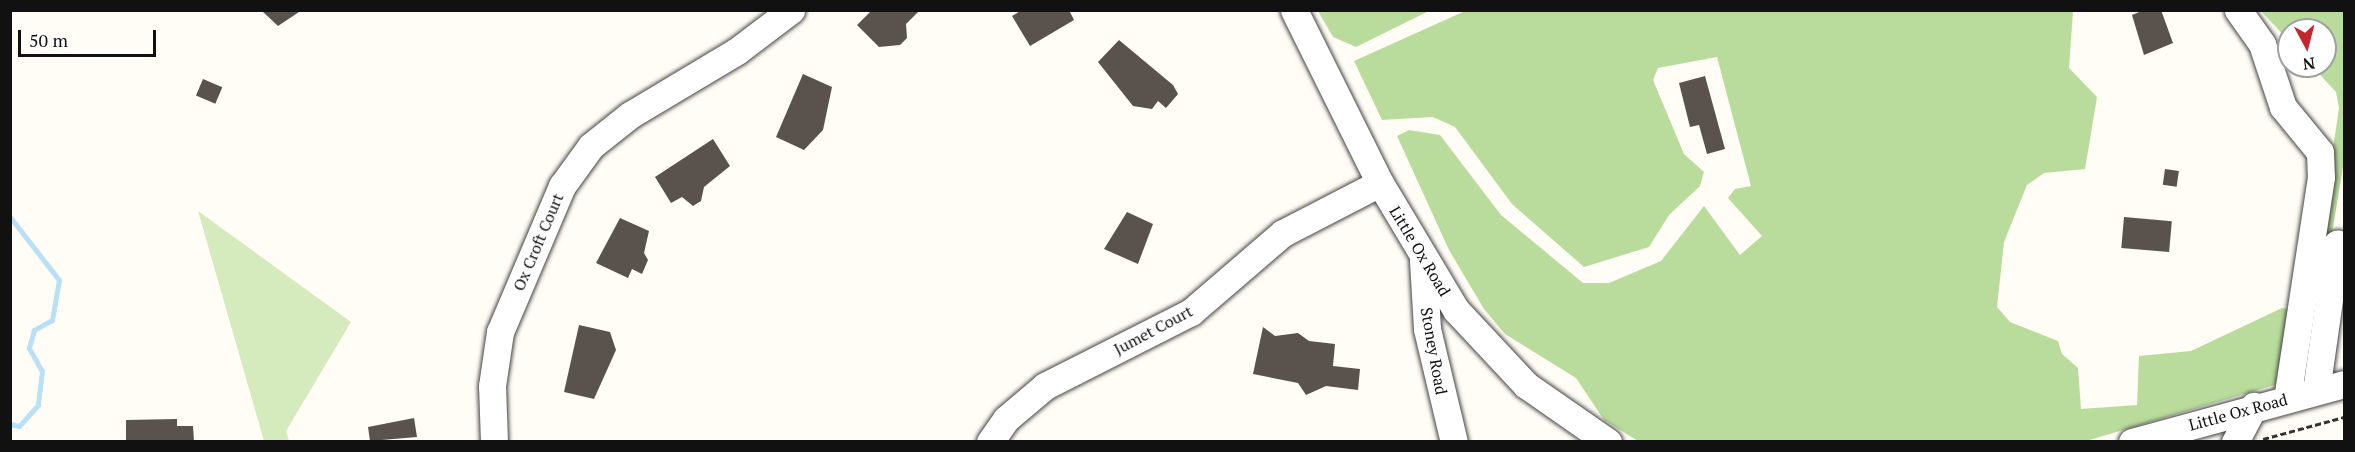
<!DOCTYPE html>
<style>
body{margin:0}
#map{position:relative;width:2355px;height:452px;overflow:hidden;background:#fffdf5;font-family:"PT Serif",serif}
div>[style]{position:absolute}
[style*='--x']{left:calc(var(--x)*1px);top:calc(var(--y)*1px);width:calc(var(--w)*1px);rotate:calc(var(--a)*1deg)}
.green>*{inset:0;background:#d5ebbd}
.forest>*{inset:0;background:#b9dc9c}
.stream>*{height:5px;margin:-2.5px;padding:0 2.5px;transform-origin:2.5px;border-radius:2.5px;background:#b9e0f7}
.building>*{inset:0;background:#5a524d;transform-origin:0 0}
.path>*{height:3px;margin-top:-1.5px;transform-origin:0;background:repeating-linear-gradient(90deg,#333 0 6px,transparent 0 9px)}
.roads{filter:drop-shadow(0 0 2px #444) drop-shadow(0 0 2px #444)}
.minor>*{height:27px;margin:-13.5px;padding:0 13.5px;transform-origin:13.5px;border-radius:13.5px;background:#fff}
span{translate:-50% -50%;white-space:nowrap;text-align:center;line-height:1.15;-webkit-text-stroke:6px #fff;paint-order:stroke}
.street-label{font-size:16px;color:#111}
.frame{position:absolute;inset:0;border:12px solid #111;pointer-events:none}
.north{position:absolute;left:2277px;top:18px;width:60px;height:60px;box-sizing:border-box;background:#fff;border:2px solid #a0a0a0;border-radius:50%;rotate:173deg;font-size:16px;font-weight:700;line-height:24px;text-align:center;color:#111}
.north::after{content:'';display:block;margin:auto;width:21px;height:27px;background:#c4262e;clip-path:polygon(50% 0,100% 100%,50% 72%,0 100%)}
.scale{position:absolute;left:18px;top:30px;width:138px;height:27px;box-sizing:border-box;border:3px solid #111;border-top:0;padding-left:8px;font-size:18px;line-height:21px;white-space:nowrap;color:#111;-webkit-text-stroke:4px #fff;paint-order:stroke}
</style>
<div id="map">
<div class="green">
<div style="clip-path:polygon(198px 211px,351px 322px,286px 431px,289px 441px,264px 441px)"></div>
</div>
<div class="forest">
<div style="clip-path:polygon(1318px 11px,1429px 11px,1356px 47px,1333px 37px)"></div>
<div style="clip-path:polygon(1465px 11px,2073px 11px,2069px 68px,2097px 97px,2085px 169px,2044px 173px,2027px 185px,2004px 242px,1997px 307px,2010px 322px,2058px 341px,2062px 354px,2078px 368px,2081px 409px,2137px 405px,2139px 356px,2191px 351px,2282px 308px,2288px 309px,2278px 384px,2086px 441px,1638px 441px,1604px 420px,1576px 378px,1505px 334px,1484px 309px,1449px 250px,1397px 136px,1409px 130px,1440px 135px,1501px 215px,1583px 283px,1609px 283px,1661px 261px,1704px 206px,1740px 255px,1762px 236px,1728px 198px,1735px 189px,1751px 186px,1717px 57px,1658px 68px,1653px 80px,1684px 154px,1704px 172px,1700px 186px,1669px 215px,1649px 247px,1584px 267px,1512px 204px,1455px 127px,1433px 117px,1382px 120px,1354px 61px)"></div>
<div style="clip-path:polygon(2261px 11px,2344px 11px,2344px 161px,2309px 373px,2299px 380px,2339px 108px,2336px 92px,2312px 66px,2325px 66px,2325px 30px,2289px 30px,2289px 41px)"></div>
</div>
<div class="stream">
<div style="--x:10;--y:217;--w:80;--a:52.1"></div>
<div style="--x:59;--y:280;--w:41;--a:99.9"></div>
<div style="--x:52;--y:320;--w:21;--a:151"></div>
<div style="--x:34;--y:330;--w:19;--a:106"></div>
<div style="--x:29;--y:348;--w:26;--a:61"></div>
<div style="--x:42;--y:371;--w:34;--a:97"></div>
<div style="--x:38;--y:405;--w:28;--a:132"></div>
<div style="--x:19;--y:426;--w:9;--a:-167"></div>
</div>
<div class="building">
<div style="clip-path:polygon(261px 10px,302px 10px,278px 26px)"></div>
<div style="clip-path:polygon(872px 10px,920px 10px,906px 24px,907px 38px,900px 45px,879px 47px,857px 25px)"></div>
<div style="clip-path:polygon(1022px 10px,1069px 10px,1074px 20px,1030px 46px,1012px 16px)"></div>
<div style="clip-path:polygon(2144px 10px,2161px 10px,2173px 43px,2144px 55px,2132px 15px)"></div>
<div style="clip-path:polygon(1119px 40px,1173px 85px,1178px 94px,1166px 108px,1158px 101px,1152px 109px,1133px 106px,1098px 62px)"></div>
<div style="clip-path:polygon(803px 74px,832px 87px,823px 130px,804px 150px,776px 137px)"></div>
<div style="clip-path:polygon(1705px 76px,1725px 149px,1707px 154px,1699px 125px,1690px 127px,1679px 83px)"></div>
<div style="left:203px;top:79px;width:21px;height:18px;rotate:23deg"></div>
<div style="clip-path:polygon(713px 139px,730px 166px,704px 187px,701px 201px,693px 206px,682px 197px,671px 203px,655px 177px)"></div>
<div style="left:2165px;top:169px;width:14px;height:16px;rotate:8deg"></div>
<div style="clip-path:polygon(1127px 212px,1153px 224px,1138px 264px,1104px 249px)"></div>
<div style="left:2124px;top:217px;width:48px;height:31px;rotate:5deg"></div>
<div style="clip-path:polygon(620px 218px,649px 231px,644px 253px,648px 260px,642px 274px,632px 269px,628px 278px,596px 263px)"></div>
<div style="clip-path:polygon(579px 325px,610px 332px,616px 350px,594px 399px,564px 392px)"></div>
<div style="clip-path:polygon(1263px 327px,1275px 336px,1298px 333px,1309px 341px,1335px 344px,1333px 366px,1360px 369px,1358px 390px,1326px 386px,1306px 395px,1298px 383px,1253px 374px)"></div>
<div style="clip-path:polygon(414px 418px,417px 437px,370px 441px,368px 427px)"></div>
<div style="clip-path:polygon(177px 419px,177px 426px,193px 426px,194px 441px,126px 441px,126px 420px)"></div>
</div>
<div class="path">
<div style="--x:2263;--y:439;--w:84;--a:-15.2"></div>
</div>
<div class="roads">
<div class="minor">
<div style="--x:1294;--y:10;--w:193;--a:63.6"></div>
<div style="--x:1380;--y:183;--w:148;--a:59.1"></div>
<div style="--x:1456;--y:310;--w:103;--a:47"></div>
<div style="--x:1526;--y:385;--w:100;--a:34.8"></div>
<div style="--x:2238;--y:10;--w:42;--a:54.8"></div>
<div style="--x:2262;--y:44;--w:66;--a:71.6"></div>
<div style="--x:2283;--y:107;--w:58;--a:50.6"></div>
<div style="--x:2320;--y:152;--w:25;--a:88"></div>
<div style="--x:2321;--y:177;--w:224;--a:98.7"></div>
<div style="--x:1423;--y:261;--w:68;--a:86.6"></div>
<div style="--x:1427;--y:329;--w:116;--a:76.6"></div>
<div style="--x:2316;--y:391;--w:149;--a:-81.9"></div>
<div style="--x:494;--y:442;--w:56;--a:-92"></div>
<div style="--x:492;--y:386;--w:55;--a:-81.6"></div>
<div style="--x:500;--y:332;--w:159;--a:-67"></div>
<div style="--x:562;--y:186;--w:49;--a:-54.1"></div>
<div style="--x:591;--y:146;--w:50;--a:-38.5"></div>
<div style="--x:630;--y:115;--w:125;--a:-30.9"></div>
<div style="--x:737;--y:51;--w:68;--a:-37.2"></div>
<div style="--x:990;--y:442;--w:28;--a:-55"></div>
<div style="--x:1006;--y:419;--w:51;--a:-40.2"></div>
<div style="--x:1045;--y:386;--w:164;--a:-26.9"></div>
<div style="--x:1191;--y:312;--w:121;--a:-40.7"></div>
<div style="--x:1283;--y:233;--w:109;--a:-27.3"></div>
<div style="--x:2132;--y:442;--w:220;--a:-15.3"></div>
<div style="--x:2235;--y:442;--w:41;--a:-62.2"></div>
</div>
</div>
<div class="street-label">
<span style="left:538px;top:242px;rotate:-67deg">Ox Croft Court</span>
<span style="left:1420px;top:251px;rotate:59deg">Little Ox Road</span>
<span style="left:1153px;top:330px;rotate:-28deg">Jumet Court</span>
<span style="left:1434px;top:351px;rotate:80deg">Stoney Road</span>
<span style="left:2238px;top:412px;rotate:-15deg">Little Ox Road</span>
</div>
<div class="frame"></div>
<div class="north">N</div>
<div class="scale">50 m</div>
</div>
